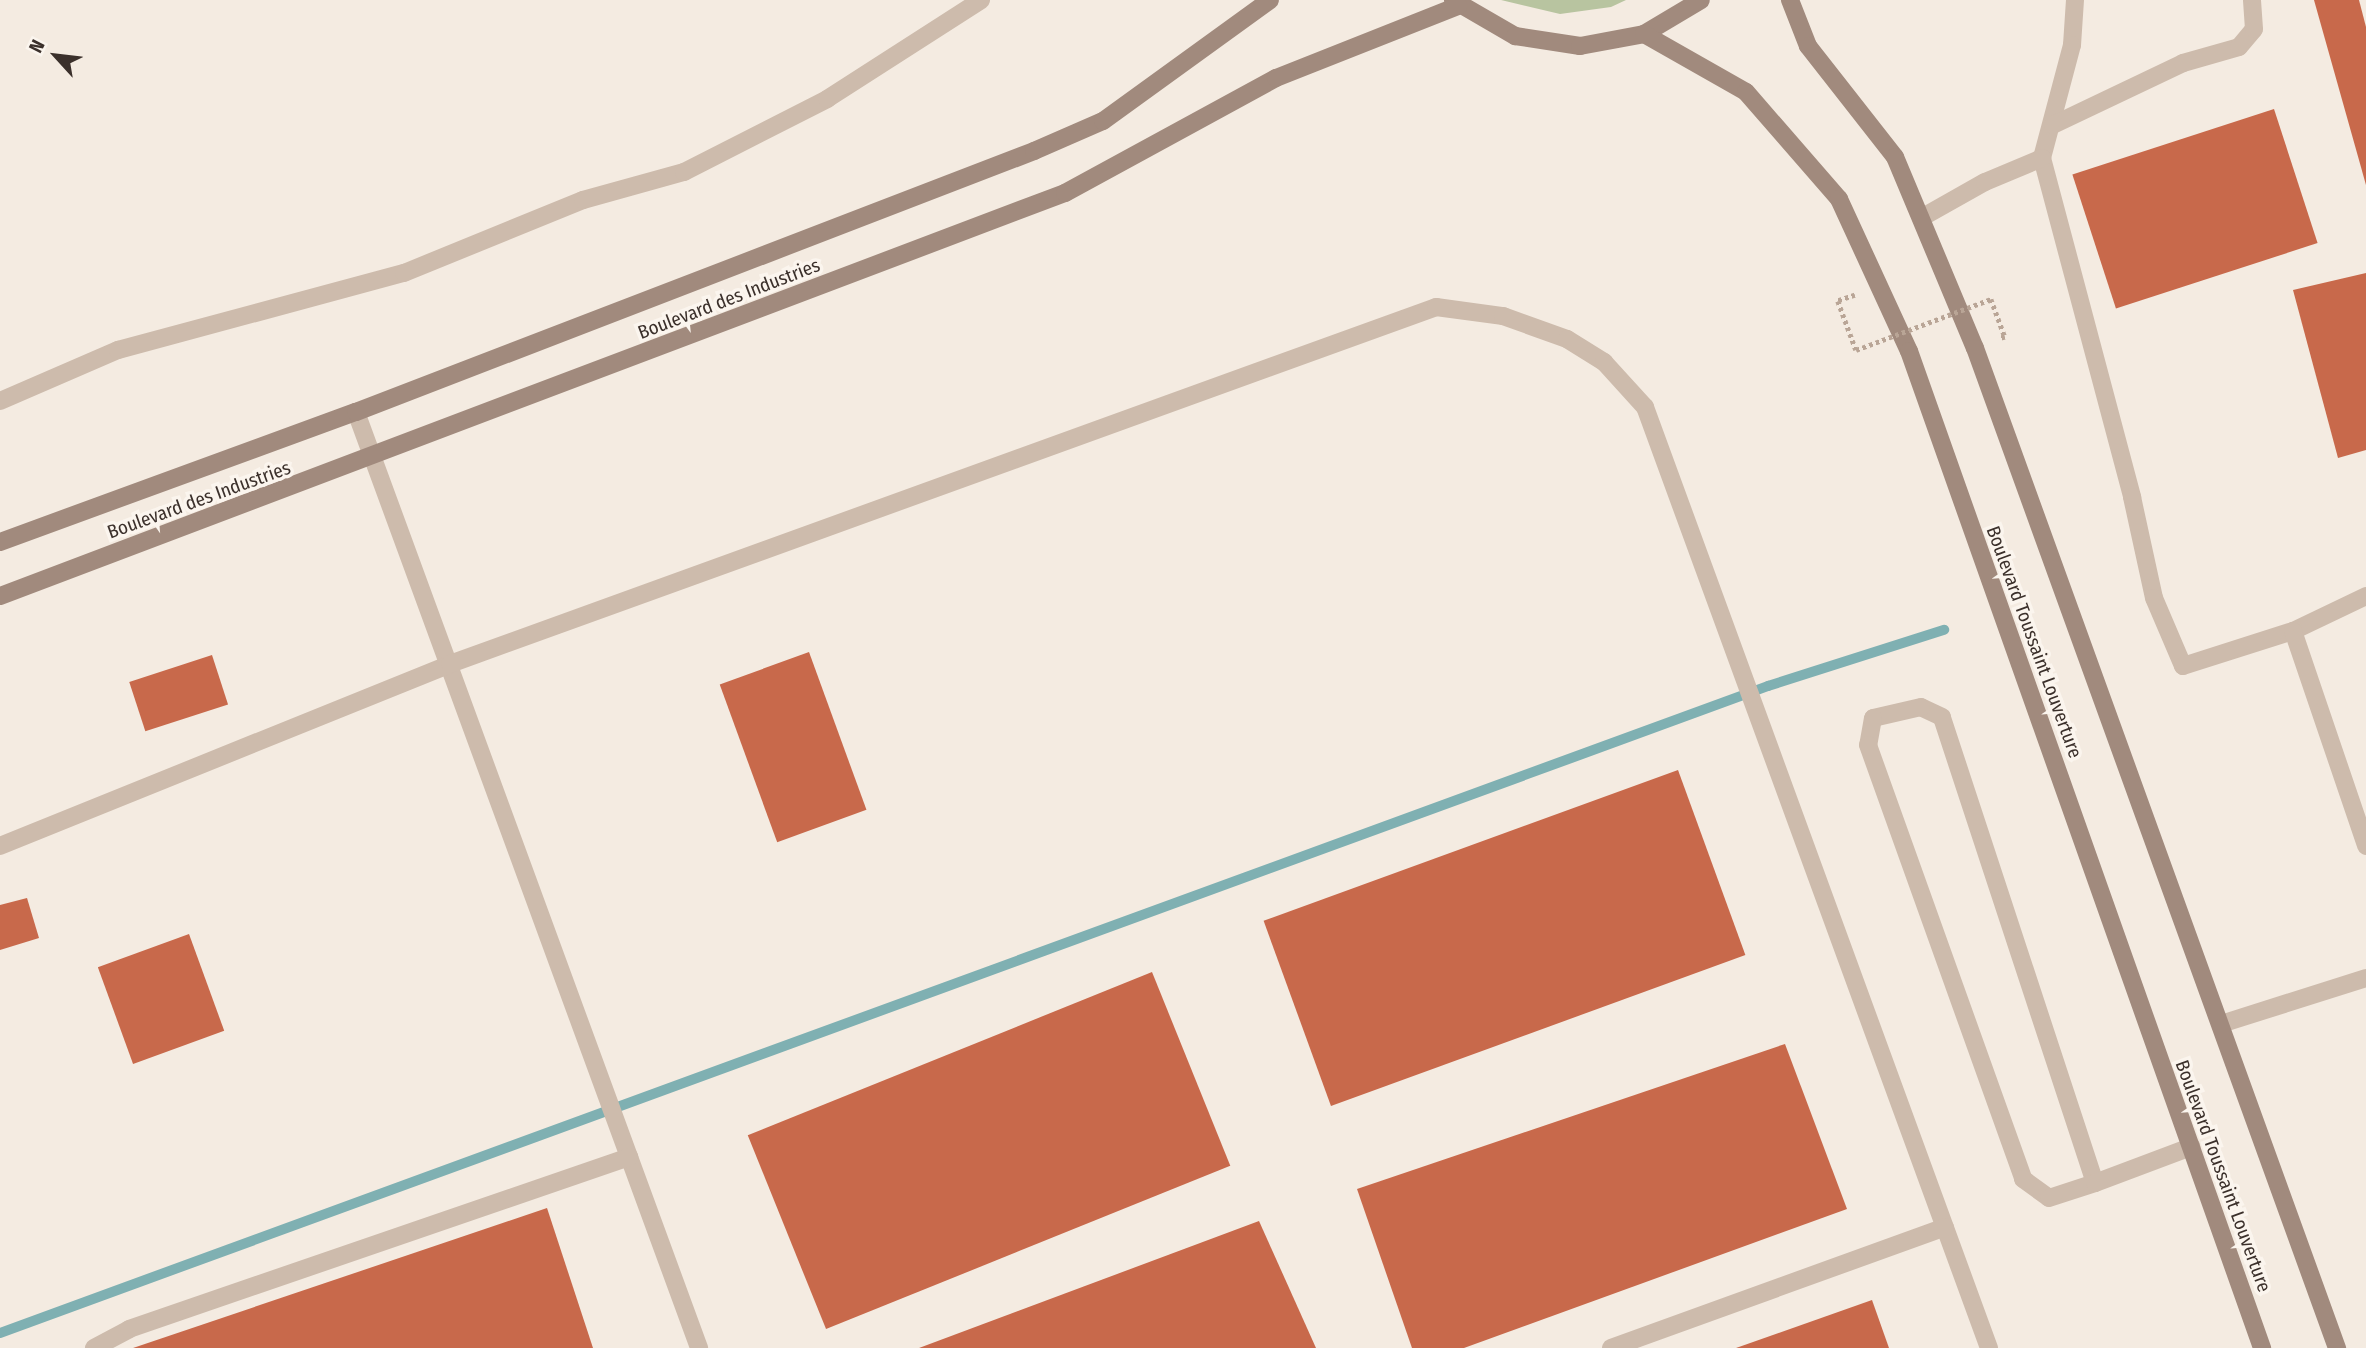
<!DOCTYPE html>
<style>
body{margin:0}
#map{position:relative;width:2366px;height:1348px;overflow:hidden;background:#f4ebe1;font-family:"Fira Sans Condensed",sans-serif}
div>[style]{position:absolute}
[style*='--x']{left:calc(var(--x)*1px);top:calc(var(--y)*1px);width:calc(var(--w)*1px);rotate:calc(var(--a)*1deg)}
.green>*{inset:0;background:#b8c4a0}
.stream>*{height:10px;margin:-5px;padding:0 5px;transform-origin:5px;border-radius:5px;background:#7fb0b2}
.building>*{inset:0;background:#c8694b;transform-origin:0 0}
.path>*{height:4.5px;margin-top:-2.25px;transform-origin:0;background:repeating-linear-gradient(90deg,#b9a596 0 3.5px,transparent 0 7px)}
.lane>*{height:18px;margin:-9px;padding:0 9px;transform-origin:9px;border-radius:9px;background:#cdbbac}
.secondary>*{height:18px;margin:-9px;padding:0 9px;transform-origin:9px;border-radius:9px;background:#a18a7d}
.path-bridge>*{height:4.5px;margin-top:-2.25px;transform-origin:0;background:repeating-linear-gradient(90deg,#b9a596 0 3.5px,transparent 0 7px)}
span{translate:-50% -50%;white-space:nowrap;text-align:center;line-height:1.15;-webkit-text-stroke:7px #fbf5ee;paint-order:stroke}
.street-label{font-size:19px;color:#3b302b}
.north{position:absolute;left:21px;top:21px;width:70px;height:70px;-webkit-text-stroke:5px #fbf5ee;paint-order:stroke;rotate:297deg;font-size:19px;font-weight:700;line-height:28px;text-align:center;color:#3b302b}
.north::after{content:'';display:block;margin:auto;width:24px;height:32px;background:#3b302b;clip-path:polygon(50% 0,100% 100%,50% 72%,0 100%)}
</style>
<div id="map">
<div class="green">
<div style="clip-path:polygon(1501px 0,1626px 0,1611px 7px,1560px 14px)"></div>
</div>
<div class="stream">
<div style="--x:0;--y:1333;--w:1883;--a:-20.1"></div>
<div style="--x:1768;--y:686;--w:185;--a:-17.7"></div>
</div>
<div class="building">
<div style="clip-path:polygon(2314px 0,2359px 0,2366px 27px,2366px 185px)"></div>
<div style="left:2274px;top:109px;width:141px;height:212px;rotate:72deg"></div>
<div style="clip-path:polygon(2366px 273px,2366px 450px,2338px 458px,2293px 290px)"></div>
<div style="left:809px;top:652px;width:168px;height:95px;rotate:70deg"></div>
<div style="left:212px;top:655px;width:52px;height:87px;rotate:72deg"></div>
<div style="left:1678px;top:770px;width:197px;height:441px;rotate:70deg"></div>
<div style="clip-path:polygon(27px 898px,39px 938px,0 950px,0 905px)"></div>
<div style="left:189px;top:934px;width:103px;height:97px;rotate:70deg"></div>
<div style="left:1152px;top:972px;width:209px;height:436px;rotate:68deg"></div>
<div style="clip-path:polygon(1785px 1044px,1847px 1209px,1464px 1348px,1412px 1348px,1357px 1189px)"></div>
<div style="clip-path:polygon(547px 1208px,593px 1348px,133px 1348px)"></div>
<div style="clip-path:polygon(1259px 1221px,1316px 1348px,919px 1348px)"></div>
<div style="clip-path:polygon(1872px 1300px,1889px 1348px,1736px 1348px)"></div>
</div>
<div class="path">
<div style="--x:1855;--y:295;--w:18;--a:161"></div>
<div style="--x:1838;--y:301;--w:52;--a:69.8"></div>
<div style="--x:1991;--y:299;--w:40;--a:69.8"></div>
<div style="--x:2005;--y:337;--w:4;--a:166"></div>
</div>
<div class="lane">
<div style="--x:2075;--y:0;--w:45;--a:93.8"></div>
<div style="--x:2072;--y:45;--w:117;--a:104.9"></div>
<div style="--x:2042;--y:158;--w:351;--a:75.1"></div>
<div style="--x:2132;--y:497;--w:103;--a:77.7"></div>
<div style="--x:2154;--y:598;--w:74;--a:66.9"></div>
<div style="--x:2183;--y:666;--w:115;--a:-17.7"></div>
<div style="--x:2293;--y:631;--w:81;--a:-25.6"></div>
<div style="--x:2053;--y:125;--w:144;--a:-25.5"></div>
<div style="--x:2183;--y:63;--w:58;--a:-15.9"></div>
<div style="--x:2239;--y:47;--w:23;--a:-50"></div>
<div style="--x:2254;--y:29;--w:29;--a:-94"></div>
<div style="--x:1921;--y:218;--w:73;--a:-29.4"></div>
<div style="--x:1985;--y:182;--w:62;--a:-22.8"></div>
<div style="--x:0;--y:401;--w:129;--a:-23.4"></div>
<div style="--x:118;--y:350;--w:296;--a:-15.1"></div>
<div style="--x:404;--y:273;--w:193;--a:-22.2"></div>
<div style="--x:583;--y:200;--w:105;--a:-15.5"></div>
<div style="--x:684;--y:172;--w:161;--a:-27"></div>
<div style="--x:827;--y:99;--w:183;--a:-32.7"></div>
<div style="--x:356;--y:412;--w:997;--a:69.87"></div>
<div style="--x:2293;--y:631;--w:227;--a:71.2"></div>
<div style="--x:0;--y:846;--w:485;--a:-22"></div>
<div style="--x:450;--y:664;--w:1049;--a:-19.9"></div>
<div style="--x:1436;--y:307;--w:68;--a:7.7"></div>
<div style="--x:1503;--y:316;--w:68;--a:19.8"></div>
<div style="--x:1567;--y:339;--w:44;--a:31.9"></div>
<div style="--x:1604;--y:362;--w:61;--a:47.7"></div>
<div style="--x:1645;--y:407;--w:1002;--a:69.92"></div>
<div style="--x:2221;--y:1024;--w:152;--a:-17.6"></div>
<div style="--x:2095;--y:1183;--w:490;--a:-108.2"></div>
<div style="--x:1942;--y:717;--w:23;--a:-155"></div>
<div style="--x:1921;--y:707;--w:49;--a:167.1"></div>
<div style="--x:1873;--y:718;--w:27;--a:100"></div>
<div style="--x:1868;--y:745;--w:461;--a:70.3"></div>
<div style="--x:2023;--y:1179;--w:32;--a:36"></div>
<div style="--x:2049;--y:1198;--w:48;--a:-18.1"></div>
<div style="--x:2095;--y:1183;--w:103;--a:-20.6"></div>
<div style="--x:94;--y:1348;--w:40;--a:-28"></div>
<div style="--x:129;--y:1329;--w:529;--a:-18.98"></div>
<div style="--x:1611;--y:1348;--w:355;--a:-19.9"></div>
</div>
<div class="secondary">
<div style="--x:1453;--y:0;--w:72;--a:30.1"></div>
<div style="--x:1515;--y:36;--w:66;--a:8.7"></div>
<div style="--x:1580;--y:46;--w:65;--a:-10.6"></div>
<div style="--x:1644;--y:34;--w:66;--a:-30.8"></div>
<div style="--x:1790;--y:0;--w:49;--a:68.6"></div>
<div style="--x:1808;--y:46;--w:141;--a:51.9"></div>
<div style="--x:1895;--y:157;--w:207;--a:67.3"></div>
<div style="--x:1975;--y:348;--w:1064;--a:70.1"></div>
<div style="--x:1644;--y:34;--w:117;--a:29.6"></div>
<div style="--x:1746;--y:92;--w:142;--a:49"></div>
<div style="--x:1839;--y:199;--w:167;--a:65.3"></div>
<div style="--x:1909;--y:351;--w:1058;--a:70.5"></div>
<div style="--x:0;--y:542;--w:379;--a:-20.1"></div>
<div style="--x:356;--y:412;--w:727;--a:-21.05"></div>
<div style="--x:1034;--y:151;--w:75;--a:-23.5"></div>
<div style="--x:1103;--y:121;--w:206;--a:-35.9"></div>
<div style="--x:0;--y:596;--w:1139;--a:-20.73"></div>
<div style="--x:1065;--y:193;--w:240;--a:-28.6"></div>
<div style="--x:1276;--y:78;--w:196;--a:-21.6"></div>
</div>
<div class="path-bridge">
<div style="--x:1856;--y:350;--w:144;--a:-20.7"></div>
</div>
<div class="street-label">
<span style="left:729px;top:299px;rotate:-21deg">Boulevard des Industries</span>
<span style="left:199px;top:500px;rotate:-20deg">Boulevard des Industries</span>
<span style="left:2034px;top:642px;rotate:70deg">Boulevard Toussaint Louverture</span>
<span style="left:2223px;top:1176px;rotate:70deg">Boulevard Toussaint Louverture</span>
</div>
<div class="north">N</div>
</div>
